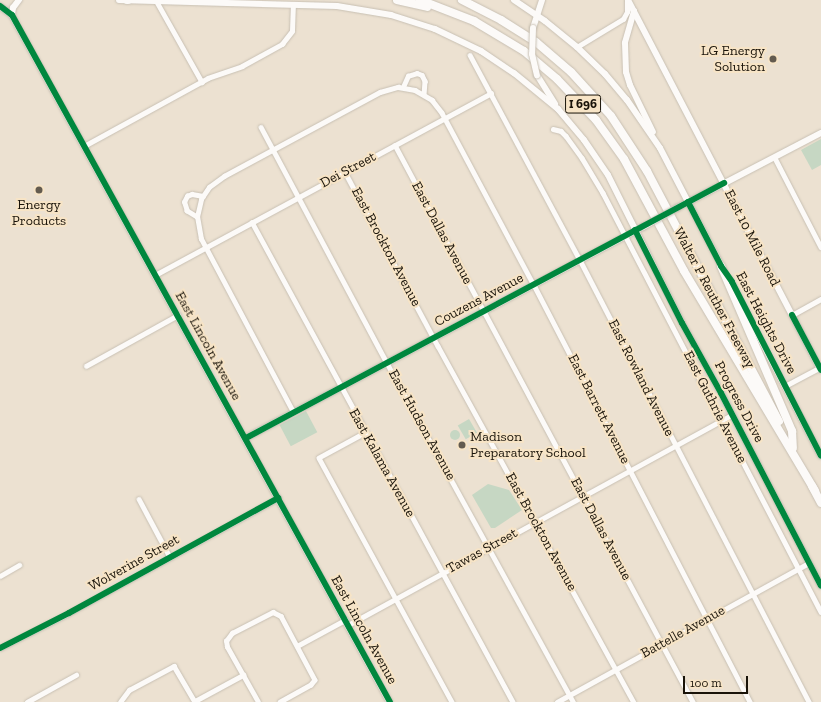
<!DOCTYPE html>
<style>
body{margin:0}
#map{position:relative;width:821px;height:702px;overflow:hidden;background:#ece1d1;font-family:"Zilla Slab",serif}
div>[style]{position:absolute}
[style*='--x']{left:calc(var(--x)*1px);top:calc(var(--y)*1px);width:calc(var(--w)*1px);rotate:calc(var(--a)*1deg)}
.green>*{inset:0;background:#c6d7c3;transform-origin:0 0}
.round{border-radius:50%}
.roads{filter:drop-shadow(0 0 1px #c8c0b3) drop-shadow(0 0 1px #c8c0b3)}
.minor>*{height:4.5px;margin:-2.25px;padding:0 2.25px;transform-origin:2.25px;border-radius:2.25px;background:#fcfaf8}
.tertiary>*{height:5.5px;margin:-2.75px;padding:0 2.75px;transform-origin:2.75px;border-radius:2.75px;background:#fcfaf8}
.secondary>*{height:6px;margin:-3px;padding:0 3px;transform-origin:3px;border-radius:3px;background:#fcfaf8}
.motorway>*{height:8px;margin:-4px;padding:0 4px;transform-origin:4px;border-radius:4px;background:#fcfaf8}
.bridges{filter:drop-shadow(0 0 1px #c8c0b3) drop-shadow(0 0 1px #c8c0b3)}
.tertiary-bridge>*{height:5.5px;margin:-2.75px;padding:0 2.75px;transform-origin:2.75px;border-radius:2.75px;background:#fcfaf8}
.secondary-bridge>*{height:6px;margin:-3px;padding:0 3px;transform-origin:3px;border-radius:3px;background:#fcfaf8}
.cycleway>*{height:6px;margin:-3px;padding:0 3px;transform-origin:3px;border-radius:3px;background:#00873e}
.dots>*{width:11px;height:11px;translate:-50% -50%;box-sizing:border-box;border:2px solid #f7e4c6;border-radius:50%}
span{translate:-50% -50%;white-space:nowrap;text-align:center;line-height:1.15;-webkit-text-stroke:4px #f7e4c6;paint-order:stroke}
.shield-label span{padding:1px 3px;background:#f7e4c6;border:1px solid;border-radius:3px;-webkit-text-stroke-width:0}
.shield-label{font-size:13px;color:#191309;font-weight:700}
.poi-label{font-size:14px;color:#191309}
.right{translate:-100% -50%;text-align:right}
.left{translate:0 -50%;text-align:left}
.street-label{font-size:14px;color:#191309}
.scale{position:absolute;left:683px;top:676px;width:65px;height:18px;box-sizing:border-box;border:2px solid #191309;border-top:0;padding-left:5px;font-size:12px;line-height:14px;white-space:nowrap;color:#191309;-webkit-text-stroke:3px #f7e4c6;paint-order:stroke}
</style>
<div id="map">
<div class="green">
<div style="clip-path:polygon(821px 139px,821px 165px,812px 170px,801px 150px)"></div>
<div style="left:306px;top:411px;width:24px;height:30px;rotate:62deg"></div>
<div style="left:469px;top:419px;width:16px;height:13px;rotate:60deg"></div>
<div class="round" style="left:450px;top:430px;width:10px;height:10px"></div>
<div style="clip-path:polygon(488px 484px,509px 490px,522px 510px,495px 528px,491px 528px,472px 495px)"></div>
</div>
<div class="roads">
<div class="minor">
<div style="--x:157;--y:2;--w:92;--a:60.6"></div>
<div style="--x:577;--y:47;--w:54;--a:-31.3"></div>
<div style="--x:623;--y:19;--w:8;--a:-60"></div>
<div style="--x:627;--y:12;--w:12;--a:-90"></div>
<div style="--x:470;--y:55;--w:233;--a:61.8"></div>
<div style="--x:580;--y:260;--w:498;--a:62.6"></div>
<div style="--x:403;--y:87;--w:12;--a:-66"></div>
<div style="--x:408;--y:76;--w:9;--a:-18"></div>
<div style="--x:417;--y:73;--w:5;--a:22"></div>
<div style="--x:422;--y:75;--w:7;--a:63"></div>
<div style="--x:425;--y:81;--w:13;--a:94"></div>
<div style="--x:261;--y:127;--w:268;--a:61.9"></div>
<div style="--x:387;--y:363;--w:387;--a:61.2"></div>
<div style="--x:553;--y:129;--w:8;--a:14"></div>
<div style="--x:561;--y:131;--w:7;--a:45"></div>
<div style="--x:566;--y:136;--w:27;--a:54"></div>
<div style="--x:582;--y:158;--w:41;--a:59"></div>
<div style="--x:603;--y:193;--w:472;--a:62.5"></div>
<div style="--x:395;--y:145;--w:632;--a:61.85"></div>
<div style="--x:84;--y:146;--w:141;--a:-28.7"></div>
<div style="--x:208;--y:78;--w:36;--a:-19"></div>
<div style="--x:242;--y:66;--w:46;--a:-28.8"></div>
<div style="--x:282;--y:44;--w:16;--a:-52"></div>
<div style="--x:292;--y:31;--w:26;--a:-88"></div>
<div style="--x:775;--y:158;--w:100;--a:62.7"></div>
<div style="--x:345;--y:172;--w:197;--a:61.9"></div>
<div style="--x:438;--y:346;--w:406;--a:61.2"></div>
<div style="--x:197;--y:217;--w:12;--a:-149"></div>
<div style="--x:187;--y:211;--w:9;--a:-108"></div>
<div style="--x:184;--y:202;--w:7;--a:-63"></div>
<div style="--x:187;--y:196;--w:5;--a:-22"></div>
<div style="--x:192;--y:194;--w:11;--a:10"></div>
<div style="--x:252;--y:222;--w:546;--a:61.46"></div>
<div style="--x:155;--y:275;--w:382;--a:-28.4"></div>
<div style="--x:792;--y:315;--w:33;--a:-29"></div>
<div style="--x:86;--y:366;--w:105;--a:-29"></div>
<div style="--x:785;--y:386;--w:40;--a:-28"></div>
<div style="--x:293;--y:412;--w:196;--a:-118"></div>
<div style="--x:201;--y:239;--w:22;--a:-100"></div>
<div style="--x:197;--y:217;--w:18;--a:-77"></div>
<div style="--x:201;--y:199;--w:14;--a:-56"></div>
<div style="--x:209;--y:187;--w:19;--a:-36"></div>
<div style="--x:224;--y:176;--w:177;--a:-28.3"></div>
<div style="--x:380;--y:92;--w:19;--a:-16"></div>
<div style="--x:398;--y:87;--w:17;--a:10"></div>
<div style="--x:415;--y:90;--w:20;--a:30"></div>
<div style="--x:432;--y:100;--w:16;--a:52"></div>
<div style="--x:442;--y:113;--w:195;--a:61.9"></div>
<div style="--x:534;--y:285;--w:470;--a:62.6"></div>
<div style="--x:365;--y:433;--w:52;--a:151.5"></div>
<div style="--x:319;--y:458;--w:278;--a:61.4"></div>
<div style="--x:139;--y:499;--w:66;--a:61.9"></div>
<div style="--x:0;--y:576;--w:22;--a:-30"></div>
<div style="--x:348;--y:625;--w:438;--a:-28.7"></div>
<div style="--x:297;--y:646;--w:55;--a:-28.4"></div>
<div style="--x:0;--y:648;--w:77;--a:-26.9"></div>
<div style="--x:69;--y:613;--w:239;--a:-28.8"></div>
<div style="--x:195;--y:701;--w:55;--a:-28.4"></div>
<div style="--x:27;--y:702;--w:56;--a:-28.9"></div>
<div style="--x:120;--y:702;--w:15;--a:-53"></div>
<div style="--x:129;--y:690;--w:51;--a:-28.1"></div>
<div style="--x:174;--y:666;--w:42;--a:59.7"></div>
<div style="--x:258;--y:702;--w:63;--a:-119.4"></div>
<div style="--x:227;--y:647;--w:6;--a:-99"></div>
<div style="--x:226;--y:641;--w:10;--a:-53"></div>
<div style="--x:232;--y:633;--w:46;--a:-27.1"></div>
<div style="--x:273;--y:612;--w:9;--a:27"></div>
<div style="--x:281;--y:616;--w:72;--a:62"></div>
<div style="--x:315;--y:680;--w:6;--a:129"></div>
<div style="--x:311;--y:685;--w:35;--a:151"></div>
<div style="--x:557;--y:702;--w:288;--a:-28.9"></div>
</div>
<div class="tertiary">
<div style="--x:0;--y:6;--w:15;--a:37"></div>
<div style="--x:12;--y:15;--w:784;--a:61.18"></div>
<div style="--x:12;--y:15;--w:7;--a:-82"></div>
<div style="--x:13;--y:8;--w:10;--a:-53"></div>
<div style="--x:677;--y:208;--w:162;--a:-27.5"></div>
<div style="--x:246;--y:438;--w:450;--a:-28"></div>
</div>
<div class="secondary">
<div style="--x:119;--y:0;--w:218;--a:1.6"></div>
<div style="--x:337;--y:6;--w:55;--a:9.5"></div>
<div style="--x:391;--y:15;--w:46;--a:17.7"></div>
<div style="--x:435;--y:29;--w:51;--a:25.6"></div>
<div style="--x:481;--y:51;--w:40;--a:34"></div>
<div style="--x:514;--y:73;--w:57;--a:39.3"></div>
<div style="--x:558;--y:109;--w:40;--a:50"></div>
<div style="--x:584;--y:140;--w:42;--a:55.6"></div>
<div style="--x:608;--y:175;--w:165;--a:63.4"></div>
<div style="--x:682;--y:323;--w:80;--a:60.9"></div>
<div style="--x:721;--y:393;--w:217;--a:62.6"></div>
<div style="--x:514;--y:0;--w:37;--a:34"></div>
<div style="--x:545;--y:21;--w:41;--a:39.1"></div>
<div style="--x:577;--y:47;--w:39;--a:44"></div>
<div style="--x:605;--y:74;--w:34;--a:50"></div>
<div style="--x:627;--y:100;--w:58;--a:55.5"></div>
<div style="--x:660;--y:148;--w:136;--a:62.5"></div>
<div style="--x:628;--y:0;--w:417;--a:62.5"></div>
<div style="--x:634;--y:11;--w:33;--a:106"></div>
<div style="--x:625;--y:43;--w:29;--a:88"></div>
<div style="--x:626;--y:72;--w:14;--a:73"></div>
<div style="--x:630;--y:85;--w:52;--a:63.9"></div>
<div style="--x:533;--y:28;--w:29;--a:-72"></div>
<div style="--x:537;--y:75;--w:34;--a:58"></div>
<div style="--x:730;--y:280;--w:198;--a:62.7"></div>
</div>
<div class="motorway">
<div style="--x:127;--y:0;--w:1;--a:0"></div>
<div style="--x:397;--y:0;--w:31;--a:13"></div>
<div style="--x:420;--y:0;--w:58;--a:21.3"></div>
<div style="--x:474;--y:21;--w:58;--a:31"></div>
<div style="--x:524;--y:51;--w:43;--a:40.3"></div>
<div style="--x:557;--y:79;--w:57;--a:46.4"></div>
<div style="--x:596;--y:120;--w:48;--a:54.3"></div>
<div style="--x:624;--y:159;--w:127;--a:61.8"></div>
<div style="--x:684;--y:271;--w:256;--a:59.2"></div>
<div style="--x:462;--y:0;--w:44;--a:27.1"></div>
<div style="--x:501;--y:20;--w:41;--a:32.2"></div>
<div style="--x:536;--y:42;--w:46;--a:40.6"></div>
<div style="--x:571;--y:72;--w:59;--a:47.7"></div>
<div style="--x:611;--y:116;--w:66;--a:56.8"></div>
<div style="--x:647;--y:171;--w:283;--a:62.2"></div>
<div style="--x:721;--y:266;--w:180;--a:66.7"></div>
<div style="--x:792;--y:431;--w:17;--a:87"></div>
<div style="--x:812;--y:486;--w:19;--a:62"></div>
</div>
</div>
<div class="bridges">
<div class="tertiary-bridge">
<div style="--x:643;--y:227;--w:39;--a:-29"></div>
</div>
<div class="secondary-bridge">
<div style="--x:533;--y:28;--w:26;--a:92"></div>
<div style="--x:532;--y:54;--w:22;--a:77"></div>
</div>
</div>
<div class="cycleway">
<div style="--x:0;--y:6;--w:15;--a:37"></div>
<div style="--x:12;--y:15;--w:784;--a:61.18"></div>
<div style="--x:688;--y:202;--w:72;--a:62.7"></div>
<div style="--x:721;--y:266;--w:19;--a:55"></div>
<div style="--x:732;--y:282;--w:195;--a:62.9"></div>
<div style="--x:635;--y:230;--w:104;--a:63.2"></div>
<div style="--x:682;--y:323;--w:80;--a:60.9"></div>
<div style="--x:721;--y:393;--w:217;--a:62.6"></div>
<div style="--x:792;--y:315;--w:62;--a:62.2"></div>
<div style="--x:246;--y:438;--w:542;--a:-28.08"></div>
<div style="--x:0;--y:648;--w:77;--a:-26.9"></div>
<div style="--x:69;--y:613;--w:239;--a:-28.8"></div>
</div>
<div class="dots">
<div style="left:773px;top:59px;background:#635b4f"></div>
<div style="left:39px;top:190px;background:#635b4f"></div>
<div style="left:462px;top:445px;background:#635b4f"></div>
</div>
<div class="shield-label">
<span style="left:583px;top:104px">I 696</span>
</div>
<div class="poi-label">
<span class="right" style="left:765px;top:59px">LG Energy<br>Solution</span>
<span style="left:39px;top:213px">Energy<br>Products</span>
<span class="left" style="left:470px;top:445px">Madison<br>Preparatory School</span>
</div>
<div class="street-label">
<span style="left:348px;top:170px;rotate:-28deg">Dei Street</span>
<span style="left:442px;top:233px;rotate:62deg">East Dallas Avenue</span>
<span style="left:752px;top:238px;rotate:63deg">East 10 Mile Road</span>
<span style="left:386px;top:247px;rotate:62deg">East Brockton Avenue</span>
<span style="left:714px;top:298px;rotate:62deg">Walter P Reuther Freeway</span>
<span style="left:479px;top:300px;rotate:-28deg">Couzens Avenue</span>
<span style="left:766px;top:323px;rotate:62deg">East Heights Drive</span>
<span style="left:208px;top:346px;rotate:61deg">East Lincoln Avenue</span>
<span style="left:641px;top:378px;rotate:63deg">East Rowland Avenue</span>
<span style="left:739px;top:402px;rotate:62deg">Progress Drive</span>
<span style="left:715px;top:407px;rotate:63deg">East Guthrie Avenue</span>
<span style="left:599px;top:409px;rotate:63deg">East Barrett Avenue</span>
<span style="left:422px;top:425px;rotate:61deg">East Hudson Avenue</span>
<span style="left:382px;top:463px;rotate:61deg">East Kalama Avenue</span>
<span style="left:601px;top:529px;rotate:62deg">East Dallas Avenue</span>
<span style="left:541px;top:532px;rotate:61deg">East Brockton Avenue</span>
<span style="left:482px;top:551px;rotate:-29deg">Tawas Street</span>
<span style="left:134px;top:563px;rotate:-29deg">Wolverine Street</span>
<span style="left:364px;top:630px;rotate:61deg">East Lincoln Avenue</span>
<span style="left:683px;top:632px;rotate:-29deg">Battelle Avenue</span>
</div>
<div class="scale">100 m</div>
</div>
